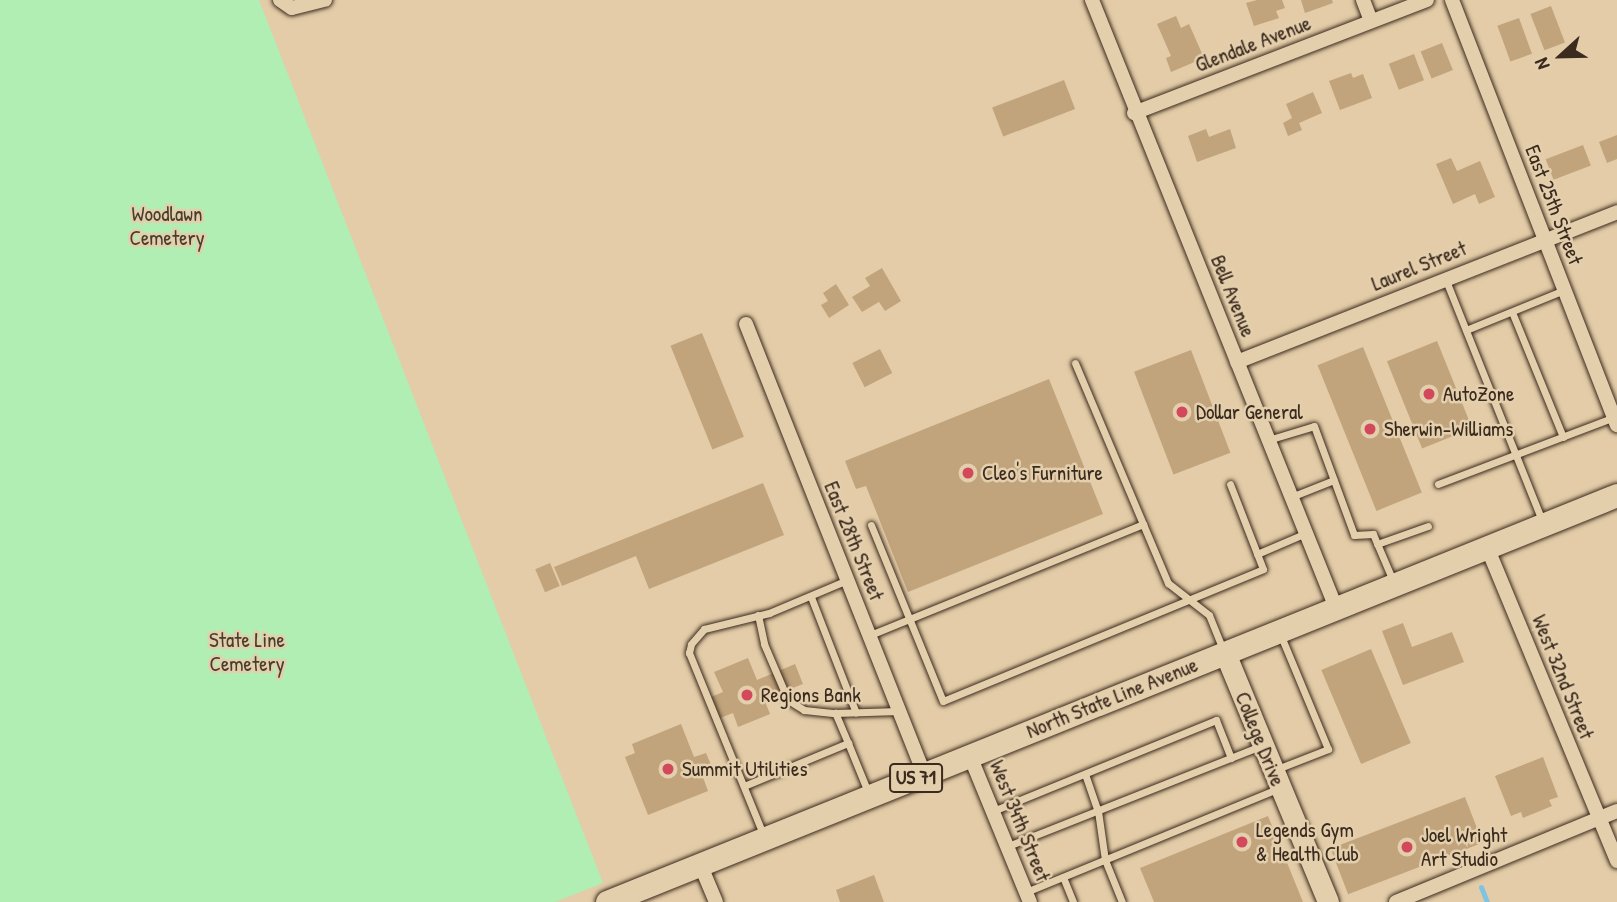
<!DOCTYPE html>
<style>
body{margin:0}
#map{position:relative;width:1617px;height:902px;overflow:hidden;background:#e3cca7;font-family:"Patrick Hand",sans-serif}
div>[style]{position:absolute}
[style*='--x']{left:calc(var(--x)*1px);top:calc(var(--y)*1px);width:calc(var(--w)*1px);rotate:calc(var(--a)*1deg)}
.green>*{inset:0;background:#b0eeb4}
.stream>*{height:5px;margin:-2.5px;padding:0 2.5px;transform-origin:2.5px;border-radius:2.5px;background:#7fc3e0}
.building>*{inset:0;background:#c1a47c;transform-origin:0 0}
.roads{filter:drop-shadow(0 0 2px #3b2a1e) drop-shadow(0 0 2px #3b2a1e)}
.lane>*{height:7px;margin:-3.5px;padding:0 3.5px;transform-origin:3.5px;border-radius:3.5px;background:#e4cfad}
.street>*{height:14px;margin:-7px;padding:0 7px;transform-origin:7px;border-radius:7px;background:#e4cfad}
.secondary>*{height:21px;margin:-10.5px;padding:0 10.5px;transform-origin:10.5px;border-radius:10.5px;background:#e4cfad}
.primary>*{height:23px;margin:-11.5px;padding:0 11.5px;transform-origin:11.5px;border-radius:11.5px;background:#e4cfad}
.dots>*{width:19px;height:19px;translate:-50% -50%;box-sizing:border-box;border:4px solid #e4cfad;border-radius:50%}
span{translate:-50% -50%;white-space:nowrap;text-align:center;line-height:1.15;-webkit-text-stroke:5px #e4cfad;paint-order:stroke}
.shield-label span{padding:2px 5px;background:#e4cfad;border:2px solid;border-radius:5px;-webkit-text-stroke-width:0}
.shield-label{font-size:19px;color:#3b2a1e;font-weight:700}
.street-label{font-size:21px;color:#3b2a1e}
.park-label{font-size:21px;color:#473e2d}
.poi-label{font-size:21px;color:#3b2a1e}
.left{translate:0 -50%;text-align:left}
.north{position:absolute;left:1526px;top:21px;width:70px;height:70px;-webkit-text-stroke:5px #e4cfad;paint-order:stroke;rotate:248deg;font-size:19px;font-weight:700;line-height:28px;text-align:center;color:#3b2a1e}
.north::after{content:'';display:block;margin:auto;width:24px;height:32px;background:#3b2a1e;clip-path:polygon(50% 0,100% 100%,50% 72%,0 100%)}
</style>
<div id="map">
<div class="green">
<div style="clip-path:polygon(0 0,259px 0,603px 883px,555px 902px,0 902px)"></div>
</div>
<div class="stream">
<div style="--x:1481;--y:887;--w:16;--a:68"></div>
</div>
<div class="building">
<div style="clip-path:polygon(1257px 0,1282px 0,1285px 8px,1276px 11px,1279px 18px,1254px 26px,1246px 3px)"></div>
<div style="clip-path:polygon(1301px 0,1332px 0,1333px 3px,1305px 13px)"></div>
<div style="left:1551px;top:6px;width:39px;height:22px;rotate:69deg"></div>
<div style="clip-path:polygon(1176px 16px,1181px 28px,1189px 24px,1204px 58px,1171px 72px,1166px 58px,1171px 56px,1157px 24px)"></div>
<div style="left:1519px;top:18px;width:38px;height:23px;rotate:70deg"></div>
<div style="left:1442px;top:43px;width:29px;height:23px;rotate:68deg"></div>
<div style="left:1414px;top:54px;width:28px;height:27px;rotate:69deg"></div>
<div style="clip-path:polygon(1351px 73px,1353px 78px,1363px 74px,1372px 98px,1340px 110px,1329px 81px)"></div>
<div style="left:1064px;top:80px;width:31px;height:77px;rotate:69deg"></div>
<div style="clip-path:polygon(1313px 92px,1322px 113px,1299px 123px,1302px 130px,1288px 136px,1283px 123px,1292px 118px,1286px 104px)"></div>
<div style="clip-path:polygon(1206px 129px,1209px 137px,1230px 129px,1236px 148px,1197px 162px,1188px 136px)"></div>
<div style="clip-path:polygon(1617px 135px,1617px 159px,1607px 163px,1599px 142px)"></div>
<div style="left:1583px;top:145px;width:22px;height:40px;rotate:69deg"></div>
<div style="clip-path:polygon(1451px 158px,1457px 171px,1480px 161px,1495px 197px,1479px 204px,1475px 194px,1453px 204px,1436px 164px)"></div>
<div style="clip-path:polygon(882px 268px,901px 301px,885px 311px,879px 302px,862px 312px,852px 297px,870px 286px,865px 278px)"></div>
<div style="clip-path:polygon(836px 284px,849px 305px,829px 318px,821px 305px,828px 301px,823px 293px)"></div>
<div style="left:702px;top:333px;width:112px;height:34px;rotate:68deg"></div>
<div style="left:1437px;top:341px;width:94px;height:54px;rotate:68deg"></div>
<div style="left:1363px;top:347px;width:157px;height:49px;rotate:68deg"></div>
<div style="left:880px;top:349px;width:27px;height:31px;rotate:63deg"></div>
<div style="left:1191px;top:350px;width:110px;height:61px;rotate:69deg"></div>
<div style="clip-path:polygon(1049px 379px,1103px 514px,908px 592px,866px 486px,856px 489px,845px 461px)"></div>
<div style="clip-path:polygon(763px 483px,784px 535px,649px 589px,636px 556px,562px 586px,554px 567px)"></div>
<div style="left:550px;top:563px;width:25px;height:16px;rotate:67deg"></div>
<div style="clip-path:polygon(1403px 623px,1412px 647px,1452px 632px,1464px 662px,1403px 685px,1382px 631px)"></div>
<div style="left:1371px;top:649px;width:102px;height:54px;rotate:67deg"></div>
<div style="clip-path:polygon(748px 658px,757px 680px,795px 664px,803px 684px,764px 699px,770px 714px,738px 727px,733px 713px,720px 718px,711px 697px,723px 692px,714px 672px)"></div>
<div style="clip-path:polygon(681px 724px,694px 757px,706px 753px,712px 767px,701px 772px,708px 791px,648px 815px,625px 757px,635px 753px,632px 744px)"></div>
<div style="clip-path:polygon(1543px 757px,1558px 797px,1549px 800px,1552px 806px,1523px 818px,1521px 812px,1511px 816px,1495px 776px)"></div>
<div style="left:1465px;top:797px;width:49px;height:144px;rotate:69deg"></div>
<div style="clip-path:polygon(1268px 816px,1303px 902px,1154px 902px,1140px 868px)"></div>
<div style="clip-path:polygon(874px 875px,884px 902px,840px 902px,836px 890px)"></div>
</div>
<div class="roads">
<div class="lane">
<div style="--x:1445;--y:278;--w:262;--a:68.2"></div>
<div style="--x:1512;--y:312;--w:135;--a:67.8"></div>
<div style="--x:1466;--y:330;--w:106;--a:-22.2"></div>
<div style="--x:1075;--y:363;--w:239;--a:67.1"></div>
<div style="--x:1168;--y:583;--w:52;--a:38"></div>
<div style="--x:1209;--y:615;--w:38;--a:68"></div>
<div style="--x:1268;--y:440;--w:48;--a:-16.9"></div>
<div style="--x:1314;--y:426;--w:116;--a:69.8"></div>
<div style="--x:1354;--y:535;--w:19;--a:-3"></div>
<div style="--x:1373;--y:534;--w:51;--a:66.9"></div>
<div style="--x:1438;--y:484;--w:188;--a:-20.8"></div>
<div style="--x:1291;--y:497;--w:46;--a:-21.6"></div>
<div style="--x:871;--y:525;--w:190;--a:67.8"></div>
<div style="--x:943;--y:701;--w:346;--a:-22.4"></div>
<div style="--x:1263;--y:569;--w:91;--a:-111.2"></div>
<div style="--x:1377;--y:544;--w:54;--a:-19.4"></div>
<div style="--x:1257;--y:554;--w:53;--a:-23.2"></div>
<div style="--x:811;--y:597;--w:124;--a:68.8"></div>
<div style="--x:758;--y:615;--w:30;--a:78"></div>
<div style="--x:764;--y:644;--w:61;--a:66.8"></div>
<div style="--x:788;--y:700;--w:19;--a:32"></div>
<div style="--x:804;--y:710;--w:31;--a:6"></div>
<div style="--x:870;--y:635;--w:295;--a:-22.1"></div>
<div style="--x:848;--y:743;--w:33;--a:-113"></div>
<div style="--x:835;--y:713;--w:64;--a:-1.8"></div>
<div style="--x:1277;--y:769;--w:55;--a:-21.4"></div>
<div style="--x:1328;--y:749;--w:122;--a:-112.6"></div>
<div style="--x:1085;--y:774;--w:39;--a:71"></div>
<div style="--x:1098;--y:811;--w:49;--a:81.9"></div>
<div style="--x:1105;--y:860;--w:45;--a:68"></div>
<div style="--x:744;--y:786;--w:113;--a:-22.5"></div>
<div style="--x:848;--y:743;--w:53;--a:67.8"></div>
<div style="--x:993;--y:811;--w:241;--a:-22.2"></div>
<div style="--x:1216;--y:720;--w:41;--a:68.5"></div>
<div style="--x:763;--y:834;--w:196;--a:-112.2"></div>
<div style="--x:689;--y:653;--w:9;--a:-77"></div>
<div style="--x:691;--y:644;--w:20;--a:-49"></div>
<div style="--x:704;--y:629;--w:67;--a:-13.8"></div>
<div style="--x:769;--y:613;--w:85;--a:-22.9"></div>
<div style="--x:1008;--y:846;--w:271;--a:-21.6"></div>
<div style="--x:1063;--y:877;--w:27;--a:68"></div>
<div style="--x:1026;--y:892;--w:274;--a:-22.3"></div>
</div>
<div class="street">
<div style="--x:280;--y:0;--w:14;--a:34"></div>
<div style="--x:292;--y:8;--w:34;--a:-14"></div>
<div style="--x:1092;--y:0;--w:655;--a:68.13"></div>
<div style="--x:1363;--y:0;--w:22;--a:69"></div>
<div style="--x:1452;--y:0;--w:456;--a:68.8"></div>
<div style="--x:1134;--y:113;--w:314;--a:-21.1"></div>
<div style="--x:746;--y:324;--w:484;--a:68.4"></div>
<div style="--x:1237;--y:362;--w:409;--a:-21.5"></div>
<div style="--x:1487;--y:547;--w:340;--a:67.5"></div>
<div style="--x:970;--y:756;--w:158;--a:67.7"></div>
<div style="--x:700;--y:864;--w:41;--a:67.2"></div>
<div style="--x:1396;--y:902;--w:239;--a:-22.4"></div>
</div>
<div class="secondary">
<div style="--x:1225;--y:653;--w:269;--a:67.5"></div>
</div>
<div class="primary">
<div style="--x:607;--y:902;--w:1089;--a:-21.95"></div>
</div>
</div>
<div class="dots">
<div style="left:1429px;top:394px;background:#d1495b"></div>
<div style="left:1182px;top:412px;background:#d1495b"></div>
<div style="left:1370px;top:429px;background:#d1495b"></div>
<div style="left:968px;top:473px;background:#d1495b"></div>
<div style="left:747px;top:695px;background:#d1495b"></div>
<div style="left:668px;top:769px;background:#d1495b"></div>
<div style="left:1242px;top:842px;background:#d1495b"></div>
<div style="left:1407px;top:847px;background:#d1495b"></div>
</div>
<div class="shield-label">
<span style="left:916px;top:778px">US 71</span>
</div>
<div class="street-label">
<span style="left:1253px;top:44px;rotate:-21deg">Glendale Avenue</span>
<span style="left:1554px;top:205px;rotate:69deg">East 25th Street</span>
<span style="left:1419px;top:266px;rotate:-22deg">Laurel Street</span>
<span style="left:1233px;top:296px;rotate:68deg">Bell Avenue</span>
<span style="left:854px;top:541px;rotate:68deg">East 28th Street</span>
<span style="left:1563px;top:677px;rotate:68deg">West 32nd Street</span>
<span style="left:1112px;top:698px;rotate:-22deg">North State Line Avenue</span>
<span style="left:1260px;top:739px;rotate:68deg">College Drive</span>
<span style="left:1020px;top:821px;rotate:68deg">West 34th Street</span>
</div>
<div class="park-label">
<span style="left:167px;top:226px">Woodlawn<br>Cemetery</span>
<span style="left:247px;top:652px">State Line<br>Cemetery</span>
</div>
<div class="poi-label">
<span class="left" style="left:1443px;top:394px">AutoZone</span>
<span class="left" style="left:1196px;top:412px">Dollar General</span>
<span class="left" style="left:1384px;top:429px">Sherwin-Williams</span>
<span class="left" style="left:982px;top:473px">Cleo's Furniture</span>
<span class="left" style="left:761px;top:695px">Regions Bank</span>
<span class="left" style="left:682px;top:769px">Summit Utilities</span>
<span class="left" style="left:1256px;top:842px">Legends Gym<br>&amp; Health Club</span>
<span class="left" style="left:1421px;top:847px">Joel Wright<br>Art Studio</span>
</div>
<div class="north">N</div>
</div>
